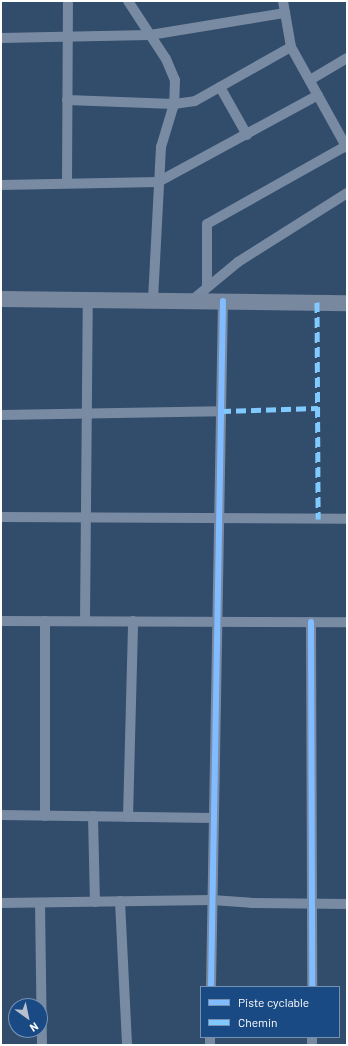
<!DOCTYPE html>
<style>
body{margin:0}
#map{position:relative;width:348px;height:1046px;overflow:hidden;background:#324c6c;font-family:Barlow,sans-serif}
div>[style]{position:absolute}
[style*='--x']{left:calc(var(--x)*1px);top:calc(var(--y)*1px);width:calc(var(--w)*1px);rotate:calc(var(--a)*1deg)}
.minor>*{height:10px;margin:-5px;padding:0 5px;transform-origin:5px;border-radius:5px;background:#788ba2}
.primary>*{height:16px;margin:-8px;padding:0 8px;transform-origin:8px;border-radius:8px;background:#77889f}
.quiet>*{height:5px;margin-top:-2.5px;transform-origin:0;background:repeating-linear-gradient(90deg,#80caff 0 10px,transparent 0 15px)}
.cycleway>*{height:6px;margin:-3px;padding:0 3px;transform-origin:3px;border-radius:3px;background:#80bcff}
span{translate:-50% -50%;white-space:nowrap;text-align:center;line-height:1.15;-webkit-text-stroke:3px #194a84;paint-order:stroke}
.frame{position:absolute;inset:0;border:2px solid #fff;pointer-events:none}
.legend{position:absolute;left:200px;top:986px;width:140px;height:52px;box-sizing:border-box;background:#194a84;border:1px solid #7592b5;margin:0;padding:5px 7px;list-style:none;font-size:12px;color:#fff}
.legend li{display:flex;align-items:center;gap:8px;height:20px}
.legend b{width:20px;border:1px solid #7592b5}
.north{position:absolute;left:8px;top:998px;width:40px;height:40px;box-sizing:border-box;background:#194a84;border:1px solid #7592b5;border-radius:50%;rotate:147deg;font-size:11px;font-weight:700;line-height:16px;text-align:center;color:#fff}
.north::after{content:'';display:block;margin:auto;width:14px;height:18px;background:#b7c0cc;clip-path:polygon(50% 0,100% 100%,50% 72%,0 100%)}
</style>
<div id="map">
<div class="minor">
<div style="--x:128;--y:1;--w:69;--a:56.8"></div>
<div style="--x:166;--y:59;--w:23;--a:67"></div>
<div style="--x:175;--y:80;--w:24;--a:92"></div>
<div style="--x:174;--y:104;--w:45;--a:106.8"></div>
<div style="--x:161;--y:147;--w:154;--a:93"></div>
<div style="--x:283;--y:1;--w:47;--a:80.1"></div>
<div style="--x:291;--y:47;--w:115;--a:61"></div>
<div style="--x:1;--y:38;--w:149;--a:-1.2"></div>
<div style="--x:150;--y:35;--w:137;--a:-9.3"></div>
<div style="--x:310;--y:80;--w:43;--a:-30.7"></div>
<div style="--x:220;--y:87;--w:55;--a:60.6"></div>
<div style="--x:67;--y:100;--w:107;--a:2.1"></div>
<div style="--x:174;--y:104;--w:21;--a:-8"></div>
<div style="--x:195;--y:101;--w:110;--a:-29.4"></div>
<div style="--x:67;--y:183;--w:182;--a:-89.7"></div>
<div style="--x:1;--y:185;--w:157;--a:-1.1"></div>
<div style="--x:158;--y:182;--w:182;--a:-28.5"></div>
<div style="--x:207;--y:287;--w:63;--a:-90"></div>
<div style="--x:207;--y:224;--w:159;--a:-29.3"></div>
<div style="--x:191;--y:301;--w:61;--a:-39.7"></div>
<div style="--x:238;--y:262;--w:129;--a:-32.3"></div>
<div style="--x:1;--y:415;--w:220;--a:-1"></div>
<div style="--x:1;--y:517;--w:346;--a:0.3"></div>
<div style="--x:1;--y:621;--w:346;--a:0.2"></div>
<div style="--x:85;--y:621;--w:321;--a:-89.5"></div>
<div style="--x:311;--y:622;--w:365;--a:89.8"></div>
<div style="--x:1;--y:815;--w:213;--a:0.8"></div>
<div style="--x:45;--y:816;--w:195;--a:-90"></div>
<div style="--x:93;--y:816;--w:86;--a:88.7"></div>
<div style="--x:128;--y:817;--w:196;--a:-88.5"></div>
<div style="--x:120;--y:901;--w:144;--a:87.2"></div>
<div style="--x:1;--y:903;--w:211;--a:-0.8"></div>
<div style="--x:212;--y:900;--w:39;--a:4"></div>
<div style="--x:251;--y:903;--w:96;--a:0.6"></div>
<div style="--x:40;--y:903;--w:142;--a:89.2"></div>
<div style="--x:211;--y:987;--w:686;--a:-89"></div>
<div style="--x:312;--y:1037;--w:8;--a:90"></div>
<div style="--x:210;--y:1045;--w:8;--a:-90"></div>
</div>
<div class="primary">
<div style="--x:1;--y:299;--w:346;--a:0.7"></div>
</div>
<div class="quiet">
<div style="--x:317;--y:302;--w:217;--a:89.7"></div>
<div style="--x:221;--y:411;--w:97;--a:-1.8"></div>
</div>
<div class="cycleway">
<div style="--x:311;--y:622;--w:365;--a:89.8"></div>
<div style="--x:211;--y:987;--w:686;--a:-89"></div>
</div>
<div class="frame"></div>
<ul class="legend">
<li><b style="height:5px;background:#80bcff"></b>Piste cyclable</li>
<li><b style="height:5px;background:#80caff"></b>Chemin</li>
</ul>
<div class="north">N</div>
</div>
